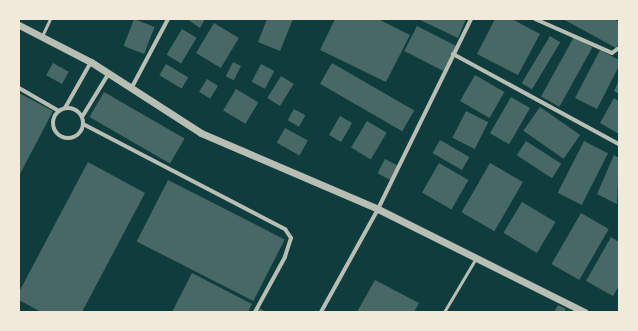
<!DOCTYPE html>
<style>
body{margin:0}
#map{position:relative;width:638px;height:331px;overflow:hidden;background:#0f3d3e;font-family:"Fira Sans",sans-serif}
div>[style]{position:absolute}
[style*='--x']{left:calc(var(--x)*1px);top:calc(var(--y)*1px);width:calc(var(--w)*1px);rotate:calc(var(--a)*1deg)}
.building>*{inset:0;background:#486865;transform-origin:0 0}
.service>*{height:3px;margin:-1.5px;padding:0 1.5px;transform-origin:1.5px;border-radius:1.5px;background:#b8beb3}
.minor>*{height:4px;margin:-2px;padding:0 2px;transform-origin:2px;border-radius:2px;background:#b8beb3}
.minor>.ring{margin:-2px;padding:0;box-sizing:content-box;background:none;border:4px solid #b8beb3;border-radius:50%}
.tertiary>*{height:7px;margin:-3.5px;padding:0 3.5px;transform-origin:3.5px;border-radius:3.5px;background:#b8beb3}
span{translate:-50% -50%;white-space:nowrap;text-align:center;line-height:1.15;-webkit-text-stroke:3.5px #f1e9da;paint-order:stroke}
.frame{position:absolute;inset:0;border:20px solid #f1e9da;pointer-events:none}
</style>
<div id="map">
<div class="building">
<div style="left:134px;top:19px;width:22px;height:29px;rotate:21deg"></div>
<div style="clip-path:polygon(187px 19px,205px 19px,200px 28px)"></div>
<div style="clip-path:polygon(267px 19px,293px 19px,280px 51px,258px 42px)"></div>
<div style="clip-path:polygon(335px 19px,378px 19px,410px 35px,386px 82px,320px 50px)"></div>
<div style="clip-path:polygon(418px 19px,466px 19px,458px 38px)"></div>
<div style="clip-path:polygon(495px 19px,512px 19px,540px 34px,518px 75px,477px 54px)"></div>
<div style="clip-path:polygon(563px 19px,614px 19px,619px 22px,619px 42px,616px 48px)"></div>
<div style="left:214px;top:23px;width:29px;height:35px;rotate:31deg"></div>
<div style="left:417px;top:26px;width:44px;height:28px;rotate:27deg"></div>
<div style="left:182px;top:29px;width:17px;height:30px;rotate:31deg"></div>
<div style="left:550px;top:36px;width:12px;height:55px;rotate:31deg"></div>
<div style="left:574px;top:37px;width:21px;height:68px;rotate:29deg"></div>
<div style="clip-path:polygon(600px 50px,619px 60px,619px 66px,597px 109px,575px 98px)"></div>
<div style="left:233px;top:62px;width:9px;height:16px;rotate:27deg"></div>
<div style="left:53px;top:63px;width:18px;height:14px;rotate:29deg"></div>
<div style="left:332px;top:63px;width:95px;height:24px;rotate:30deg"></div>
<div style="left:166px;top:64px;width:26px;height:13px;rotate:31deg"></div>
<div style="left:261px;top:64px;width:15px;height:20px;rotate:28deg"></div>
<div style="left:475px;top:75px;width:34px;height:30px;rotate:30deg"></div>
<div style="left:281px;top:76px;width:15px;height:26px;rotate:32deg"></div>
<div style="left:207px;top:79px;width:13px;height:15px;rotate:32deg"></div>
<div style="clip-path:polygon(619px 80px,619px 94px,614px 91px)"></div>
<div style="left:236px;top:89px;width:26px;height:25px;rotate:31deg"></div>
<div style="left:104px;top:92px;width:93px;height:29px;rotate:30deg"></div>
<div style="clip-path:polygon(19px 93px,53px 111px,20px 174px,19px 173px)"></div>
<div style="left:511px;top:97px;width:22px;height:42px;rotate:30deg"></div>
<div style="clip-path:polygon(614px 98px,619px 101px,619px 134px,600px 123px)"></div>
<div style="left:540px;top:107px;width:49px;height:29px;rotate:35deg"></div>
<div style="left:294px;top:109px;width:13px;height:13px;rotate:29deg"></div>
<div style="left:466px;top:111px;width:25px;height:30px;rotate:27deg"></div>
<div style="left:340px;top:116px;width:14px;height:22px;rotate:30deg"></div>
<div style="left:367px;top:121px;width:23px;height:31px;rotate:31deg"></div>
<div style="left:285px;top:128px;width:26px;height:17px;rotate:29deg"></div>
<div style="left:440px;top:140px;width:34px;height:15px;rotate:30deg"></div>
<div style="left:526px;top:141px;width:42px;height:17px;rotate:33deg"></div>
<div style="left:584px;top:141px;width:27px;height:58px;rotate:27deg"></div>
<div style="clip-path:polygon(614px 155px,619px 158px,617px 204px,597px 194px)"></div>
<div style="left:385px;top:159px;width:15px;height:16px;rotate:28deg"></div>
<div style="clip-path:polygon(88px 162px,145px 193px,82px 312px,41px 312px,19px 300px,19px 292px)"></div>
<div style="left:439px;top:163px;width:34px;height:34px;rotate:30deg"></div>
<div style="left:490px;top:163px;width:38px;height:57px;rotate:30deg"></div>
<div style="left:168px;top:180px;width:131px;height:69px;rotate:27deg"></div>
<div style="left:522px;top:202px;width:39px;height:36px;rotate:31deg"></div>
<div style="left:581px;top:213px;width:32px;height:59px;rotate:30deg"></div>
<div style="clip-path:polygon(611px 237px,619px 242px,619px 286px,613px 296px,586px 281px)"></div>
<div style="clip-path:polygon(192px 273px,252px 304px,248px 312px,172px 312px)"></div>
<div style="clip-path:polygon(375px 280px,419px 303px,414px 312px,357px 312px)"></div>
<div style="clip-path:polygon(558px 305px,566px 309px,564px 312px,554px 312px)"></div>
<div style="clip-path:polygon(259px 308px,266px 312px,257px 312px)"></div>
</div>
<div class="service">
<div style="--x:42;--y:36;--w:19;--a:-65"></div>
<div style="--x:444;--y:312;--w:63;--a:-59.3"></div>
</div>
<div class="minor">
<div style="--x:535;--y:19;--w:84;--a:23.8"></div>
<div style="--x:612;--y:53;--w:9;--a:-36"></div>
<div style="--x:453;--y:54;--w:189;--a:28.5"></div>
<div style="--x:132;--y:87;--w:77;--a:-62.1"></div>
<div style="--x:19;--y:88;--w:46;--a:29.9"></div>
<div class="ring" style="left:53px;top:108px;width:26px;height:26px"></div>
<div style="--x:65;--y:108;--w:53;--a:-60.5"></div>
<div style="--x:82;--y:117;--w:52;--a:-58.5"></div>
<div style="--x:83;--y:124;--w:228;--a:27.5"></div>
<div style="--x:285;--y:229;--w:11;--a:56"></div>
<div style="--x:291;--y:238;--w:20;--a:108"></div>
<div style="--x:285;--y:257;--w:63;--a:118.6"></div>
<div style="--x:321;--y:312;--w:118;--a:-61"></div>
<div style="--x:378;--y:209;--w:212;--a:-63.9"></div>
</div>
<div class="tertiary">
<div style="--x:19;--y:25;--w:81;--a:27.2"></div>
<div style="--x:91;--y:62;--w:131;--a:32.8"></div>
<div style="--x:201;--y:133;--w:193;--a:23.2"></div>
<div style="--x:378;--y:209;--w:231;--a:26.5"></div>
</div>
<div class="frame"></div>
</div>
